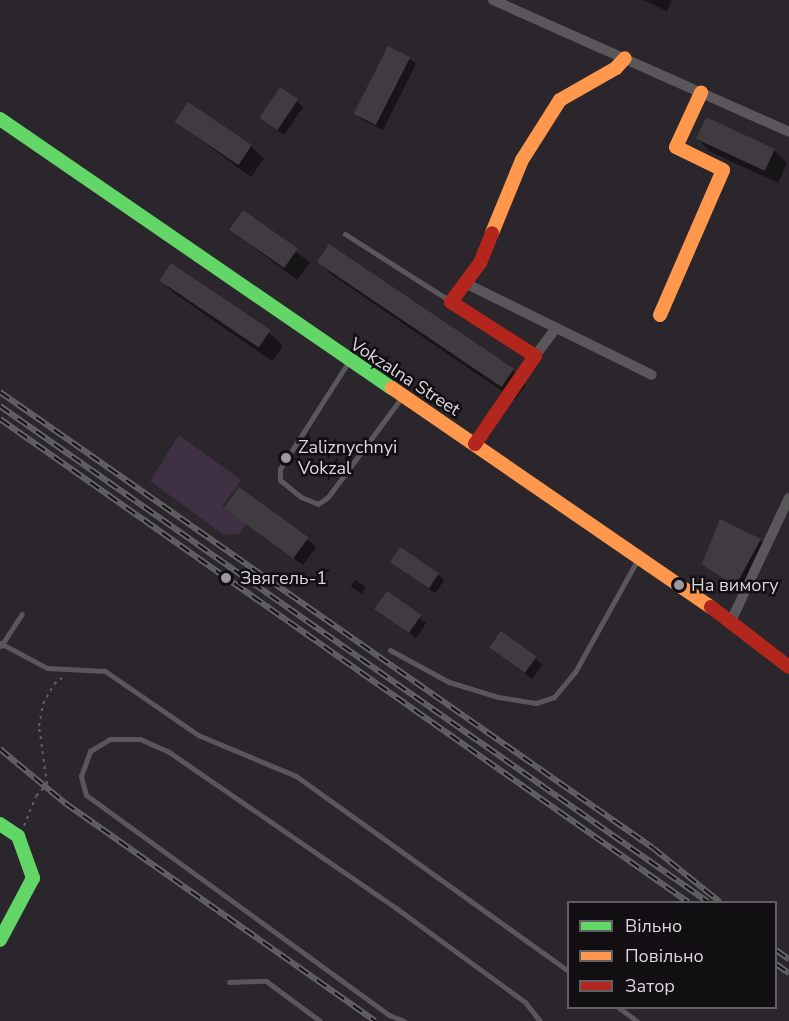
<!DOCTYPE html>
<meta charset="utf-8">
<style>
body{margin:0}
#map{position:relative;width:789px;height:1021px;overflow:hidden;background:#2a262b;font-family:"Nunito Sans",sans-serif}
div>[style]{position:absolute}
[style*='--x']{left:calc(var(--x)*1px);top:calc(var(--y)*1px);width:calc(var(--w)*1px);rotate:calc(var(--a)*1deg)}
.green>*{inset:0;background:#3f3043}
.shadow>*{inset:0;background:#0007;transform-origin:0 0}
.building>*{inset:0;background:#3f3b40;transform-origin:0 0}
.path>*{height:2px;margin-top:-1px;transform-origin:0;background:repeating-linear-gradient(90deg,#626162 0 3px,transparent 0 7.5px)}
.lane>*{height:5px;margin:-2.5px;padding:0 2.5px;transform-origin:2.5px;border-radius:2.5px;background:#59575a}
.street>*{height:10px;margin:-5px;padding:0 5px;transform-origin:5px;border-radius:5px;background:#59575a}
.fast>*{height:14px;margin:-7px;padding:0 7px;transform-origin:7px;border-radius:7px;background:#63d668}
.slow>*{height:14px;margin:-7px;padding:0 7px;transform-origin:7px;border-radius:7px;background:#ff974d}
.jam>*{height:14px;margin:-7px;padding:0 7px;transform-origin:7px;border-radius:7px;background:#b3261e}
.rail>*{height:6px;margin-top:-3px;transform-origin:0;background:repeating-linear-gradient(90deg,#120f13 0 11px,#636264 0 22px);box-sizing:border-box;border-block:2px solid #636264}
.dots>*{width:16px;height:16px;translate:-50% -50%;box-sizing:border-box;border:3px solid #120f13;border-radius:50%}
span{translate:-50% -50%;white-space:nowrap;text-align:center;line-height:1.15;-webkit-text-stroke:5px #120f13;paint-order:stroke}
.street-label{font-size:18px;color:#dbd6dc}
.poi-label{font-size:18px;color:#dbd6dc}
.left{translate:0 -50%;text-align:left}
.legend{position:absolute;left:567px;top:901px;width:210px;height:108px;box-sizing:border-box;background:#120f13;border:2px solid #625f63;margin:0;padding:8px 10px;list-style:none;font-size:18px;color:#dbd6dc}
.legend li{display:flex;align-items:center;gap:12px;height:30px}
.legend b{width:30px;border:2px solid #625f63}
</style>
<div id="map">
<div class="green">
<div style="clip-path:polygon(179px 435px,241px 480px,222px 507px,246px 524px,239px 534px,224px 535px,150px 481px)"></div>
</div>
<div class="shadow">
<div style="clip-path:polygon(643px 0,672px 0,667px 11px)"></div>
<div style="clip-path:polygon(409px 58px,416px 64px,383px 130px,363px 120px,356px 114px)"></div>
<div style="clip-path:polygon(297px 101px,303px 107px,284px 135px,261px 118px)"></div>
<div style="clip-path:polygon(176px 122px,251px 146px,264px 159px,251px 177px)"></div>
<div style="clip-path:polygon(698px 139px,774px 150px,787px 163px,778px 183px,711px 152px)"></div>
<div style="left:243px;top:212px;width:84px;height:22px;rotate:37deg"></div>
<div style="clip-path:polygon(330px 246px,513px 371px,526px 385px,515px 400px,332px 275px,319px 262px)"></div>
<div style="clip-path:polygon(172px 265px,269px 333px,283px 346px,272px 361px,174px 293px,161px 280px)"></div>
<div style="clip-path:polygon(226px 508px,307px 539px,316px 547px,303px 565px)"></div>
<div style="clip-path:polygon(760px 540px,769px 549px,744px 595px,704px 564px)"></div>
<div style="clip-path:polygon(392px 562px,438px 574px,444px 581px,435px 593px)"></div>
<div style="left:355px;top:580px;width:13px;height:8px;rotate:32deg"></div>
<div style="clip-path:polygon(387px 593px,426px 623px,416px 638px,383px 615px)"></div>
<div style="clip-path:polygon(498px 653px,536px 659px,542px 665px,532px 679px)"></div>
</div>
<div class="building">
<div style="left:388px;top:46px;width:25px;height:76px;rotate:27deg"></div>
<div style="left:280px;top:87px;width:22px;height:37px;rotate:34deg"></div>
<div style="left:188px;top:102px;width:77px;height:24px;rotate:34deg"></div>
<div style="left:706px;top:117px;width:76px;height:24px;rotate:25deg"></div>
<div style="left:243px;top:210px;width:67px;height:24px;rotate:35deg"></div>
<div style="left:329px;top:244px;width:223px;height:22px;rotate:34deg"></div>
<div style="left:171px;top:263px;width:120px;height:21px;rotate:34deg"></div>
<div style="left:239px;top:487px;width:86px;height:26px;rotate:36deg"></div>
<div style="clip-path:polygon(720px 519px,761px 539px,735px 587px,702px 564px)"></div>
<div style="left:400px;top:547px;width:47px;height:18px;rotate:34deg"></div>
<div style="left:387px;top:591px;width:42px;height:22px;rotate:35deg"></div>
<div style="left:501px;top:631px;width:44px;height:20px;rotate:36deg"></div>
</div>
<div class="path">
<div style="--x:24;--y:826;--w:32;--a:-68"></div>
<div style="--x:36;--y:796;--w:16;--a:-47"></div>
<div style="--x:47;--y:784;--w:59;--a:-97.9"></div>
<div style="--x:39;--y:726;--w:22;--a:-80"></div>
<div style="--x:43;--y:704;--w:23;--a:-61"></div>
<div style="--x:54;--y:684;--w:10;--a:-37"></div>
</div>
<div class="lane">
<div style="--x:345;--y:234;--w:125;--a:32.5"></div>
<div style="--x:349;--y:361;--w:128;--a:122.6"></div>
<div style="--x:280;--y:469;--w:11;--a:90"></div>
<div style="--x:280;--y:480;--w:27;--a:39"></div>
<div style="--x:301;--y:497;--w:18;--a:22"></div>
<div style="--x:318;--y:504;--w:12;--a:-35"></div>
<div style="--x:328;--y:497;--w:124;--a:-53.5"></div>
<div style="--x:0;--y:643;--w:53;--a:28"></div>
<div style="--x:47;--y:668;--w:58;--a:3"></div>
<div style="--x:105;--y:671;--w:113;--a:34.5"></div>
<div style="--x:198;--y:735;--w:106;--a:22.7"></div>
<div style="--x:296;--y:776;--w:335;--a:35.6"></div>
<div style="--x:1;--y:646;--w:38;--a:-57"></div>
<div style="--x:390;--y:650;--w:67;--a:28.5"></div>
<div style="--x:449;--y:682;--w:51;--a:17"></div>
<div style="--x:498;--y:697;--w:38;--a:9"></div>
<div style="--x:536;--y:703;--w:19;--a:-18"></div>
<div style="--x:554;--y:697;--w:33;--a:-50"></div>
<div style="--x:575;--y:672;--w:129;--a:-60.9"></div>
<div style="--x:229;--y:982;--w:37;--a:-2"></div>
<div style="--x:266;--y:981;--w:67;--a:36.5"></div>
<div style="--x:619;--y:1008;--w:22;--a:36"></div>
<div style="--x:404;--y:1021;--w:16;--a:-158"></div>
<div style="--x:389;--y:1015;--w:374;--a:-144"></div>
<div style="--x:86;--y:795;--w:20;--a:-105"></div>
<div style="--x:81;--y:776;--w:27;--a:-70"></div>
<div style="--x:90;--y:751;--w:23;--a:-31"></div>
<div style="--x:110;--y:739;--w:30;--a:0"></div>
<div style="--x:140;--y:739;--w:32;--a:24"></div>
<div style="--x:169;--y:752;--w:275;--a:34.5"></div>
<div style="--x:396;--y:908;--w:160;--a:36.1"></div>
<div style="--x:525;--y:1002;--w:24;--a:52"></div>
</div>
<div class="street">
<div style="--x:493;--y:0;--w:324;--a:24"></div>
<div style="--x:465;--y:283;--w:208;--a:26.2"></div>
<div style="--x:535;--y:356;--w:35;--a:-53"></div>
<div style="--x:731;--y:621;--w:136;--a:-64.8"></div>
</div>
<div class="fast">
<div style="--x:0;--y:119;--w:475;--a:34.5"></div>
<div style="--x:0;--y:824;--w:22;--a:34"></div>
<div style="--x:18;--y:836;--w:45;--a:70.3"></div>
<div style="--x:33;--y:878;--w:70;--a:118"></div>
</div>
<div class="slow">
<div style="--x:492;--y:233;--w:79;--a:-67.7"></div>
<div style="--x:522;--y:160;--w:71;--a:-57.7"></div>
<div style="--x:560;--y:100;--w:64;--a:-29.7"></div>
<div style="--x:616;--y:68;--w:13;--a:-48"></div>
<div style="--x:660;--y:315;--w:158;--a:-66.5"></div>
<div style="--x:723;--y:170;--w:52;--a:-153.9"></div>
<div style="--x:676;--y:147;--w:60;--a:-65.2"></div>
<div style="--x:392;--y:388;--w:387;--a:34.5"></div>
</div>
<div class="jam">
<div style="--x:475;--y:444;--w:107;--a:-55.7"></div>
<div style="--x:535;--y:356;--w:100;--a:-147.3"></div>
<div style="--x:451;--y:302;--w:49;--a:-53.4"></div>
<div style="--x:480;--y:263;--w:32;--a:-68"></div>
<div style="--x:711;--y:607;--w:98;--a:37.6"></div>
</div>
<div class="rail">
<div style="--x:0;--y:392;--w:796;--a:34.93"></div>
<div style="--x:653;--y:848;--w:86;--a:38.9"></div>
<div style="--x:0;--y:406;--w:864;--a:35.01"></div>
<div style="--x:0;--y:419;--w:841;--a:35.07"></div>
<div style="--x:0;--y:749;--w:85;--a:39.7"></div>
<div style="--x:65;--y:803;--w:379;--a:35.1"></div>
<div style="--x:776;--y:950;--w:16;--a:35"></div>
<div style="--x:776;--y:964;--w:16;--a:35"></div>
</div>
<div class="dots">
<div style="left:286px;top:458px;background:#9d989e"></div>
<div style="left:226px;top:578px;background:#9d989e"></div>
<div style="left:679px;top:585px;background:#9d989e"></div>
</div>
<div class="street-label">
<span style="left:405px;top:377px;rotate:33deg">Vokzalna Street</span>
</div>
<div class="poi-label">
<span class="left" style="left:298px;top:458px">Zaliznychnyi<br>Vokzal</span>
<span class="left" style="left:240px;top:578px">Звягель-1</span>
<span class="left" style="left:691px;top:585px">На вимогу</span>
</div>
<ul class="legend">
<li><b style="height:8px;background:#63d668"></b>Вільно</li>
<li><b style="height:8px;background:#ff974d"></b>Повільно</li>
<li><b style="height:8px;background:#b3261e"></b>Затор</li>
</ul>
</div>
